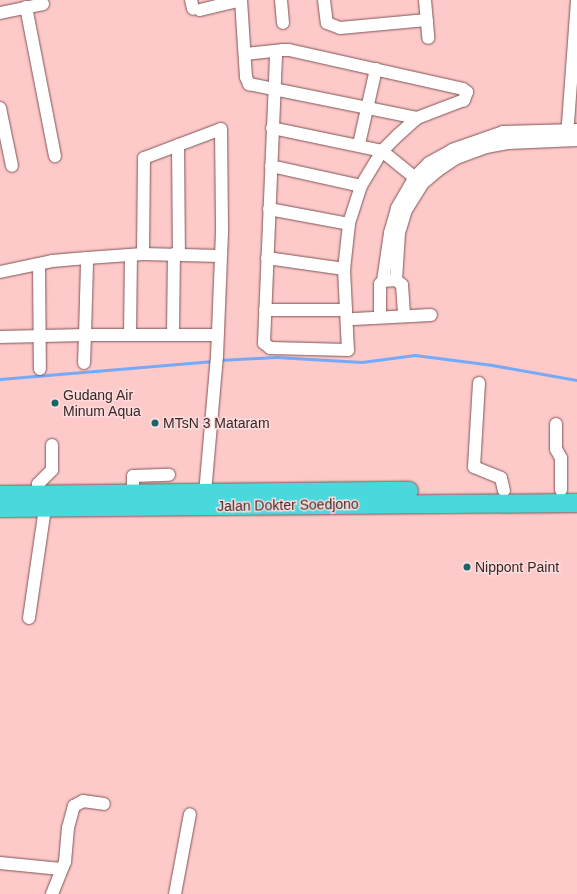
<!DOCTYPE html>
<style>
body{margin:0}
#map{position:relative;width:577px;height:894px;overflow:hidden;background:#fdc9c9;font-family:Helvetica,sans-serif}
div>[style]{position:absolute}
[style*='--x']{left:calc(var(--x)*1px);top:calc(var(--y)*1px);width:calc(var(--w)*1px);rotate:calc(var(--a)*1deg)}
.stream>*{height:2.5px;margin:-1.25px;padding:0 1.25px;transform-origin:1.25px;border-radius:1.25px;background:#75aaf8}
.roads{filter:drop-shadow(0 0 1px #815556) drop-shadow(0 0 1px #815556)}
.minor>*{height:12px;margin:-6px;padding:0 6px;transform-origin:6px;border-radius:6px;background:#fff}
.highway>*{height:18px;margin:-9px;padding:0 9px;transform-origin:9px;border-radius:9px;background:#49d9dd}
.dots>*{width:11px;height:11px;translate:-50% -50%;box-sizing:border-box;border:2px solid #fcdcdc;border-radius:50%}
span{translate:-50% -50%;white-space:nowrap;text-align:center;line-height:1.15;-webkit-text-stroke:3px #fcdcdc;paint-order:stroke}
.poi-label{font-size:14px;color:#392626}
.left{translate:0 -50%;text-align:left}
.street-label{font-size:14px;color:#392626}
</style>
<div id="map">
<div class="stream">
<div style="--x:220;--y:360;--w:56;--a:-3.1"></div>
<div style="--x:276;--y:357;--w:86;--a:3.3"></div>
<div style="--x:362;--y:362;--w:53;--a:-7.5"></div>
<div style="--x:415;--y:355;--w:78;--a:7.4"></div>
<div style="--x:492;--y:365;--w:86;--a:10"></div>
<div style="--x:0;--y:379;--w:214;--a:-4.8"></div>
</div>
<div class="roads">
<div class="minor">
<div style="--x:191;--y:0;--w:9;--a:77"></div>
<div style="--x:241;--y:0;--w:77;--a:86.3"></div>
<div style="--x:246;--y:77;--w:8;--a:67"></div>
<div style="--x:249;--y:84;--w:171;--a:11.4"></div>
<div style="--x:281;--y:0;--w:23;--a:85"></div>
<div style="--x:324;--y:0;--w:23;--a:83"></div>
<div style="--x:327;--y:23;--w:14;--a:21"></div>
<div style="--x:340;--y:28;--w:87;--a:-5.3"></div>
<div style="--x:425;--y:0;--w:38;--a:85"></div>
<div style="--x:26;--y:7;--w:152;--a:79"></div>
<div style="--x:200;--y:10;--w:42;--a:-13.7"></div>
<div style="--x:0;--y:13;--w:44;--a:-11.8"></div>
<div style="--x:245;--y:54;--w:37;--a:-6"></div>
<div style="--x:282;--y:50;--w:7;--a:0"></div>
<div style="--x:289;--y:50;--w:178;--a:12.6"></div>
<div style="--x:463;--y:89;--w:5;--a:37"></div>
<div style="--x:467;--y:92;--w:9;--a:111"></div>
<div style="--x:464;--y:100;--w:50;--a:159"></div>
<div style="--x:417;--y:118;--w:25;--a:138"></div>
<div style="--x:398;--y:135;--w:23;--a:135"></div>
<div style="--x:382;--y:151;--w:41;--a:121"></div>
<div style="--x:361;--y:186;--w:40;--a:108"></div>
<div style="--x:349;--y:224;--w:45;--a:96.3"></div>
<div style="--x:344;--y:269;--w:81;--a:87.2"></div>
<div style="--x:348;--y:350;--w:78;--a:-178.5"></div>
<div style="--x:270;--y:348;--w:8;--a:-140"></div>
<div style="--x:264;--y:343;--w:292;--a:-87.6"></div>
<div style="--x:0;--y:108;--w:59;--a:78.3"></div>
<div style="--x:272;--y:128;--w:112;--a:11.8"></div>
<div style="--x:382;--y:151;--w:49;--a:39.2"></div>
<div style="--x:567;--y:137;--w:137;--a:-85.8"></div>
<div style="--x:359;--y:144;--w:77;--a:-77.2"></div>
<div style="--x:178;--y:145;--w:109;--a:89.5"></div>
<div style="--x:271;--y:166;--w:92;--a:12.5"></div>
<div style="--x:269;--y:209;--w:81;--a:10.6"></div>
<div style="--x:143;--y:254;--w:96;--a:-89.4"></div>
<div style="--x:144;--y:158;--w:82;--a:-20.6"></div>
<div style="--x:221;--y:129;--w:103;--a:89.4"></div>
<div style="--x:222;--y:232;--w:124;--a:92.3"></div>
<div style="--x:217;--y:356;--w:138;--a:95"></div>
<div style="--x:267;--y:258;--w:78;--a:8.1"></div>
<div style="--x:39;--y:264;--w:105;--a:89.5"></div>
<div style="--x:0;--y:272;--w:53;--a:-11.9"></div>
<div style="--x:52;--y:261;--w:35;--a:-5"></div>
<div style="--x:396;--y:280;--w:47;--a:-86.3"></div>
<div style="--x:399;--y:233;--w:24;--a:-73"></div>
<div style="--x:406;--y:210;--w:31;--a:-58"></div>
<div style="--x:422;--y:184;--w:20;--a:-41"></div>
<div style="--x:437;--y:171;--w:23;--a:-34"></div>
<div style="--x:456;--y:158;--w:32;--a:-20"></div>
<div style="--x:486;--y:147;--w:22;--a:-10"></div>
<div style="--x:508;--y:143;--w:69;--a:-2.5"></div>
<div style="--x:383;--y:281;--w:49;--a:-81.7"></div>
<div style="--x:390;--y:233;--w:26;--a:-74"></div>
<div style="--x:397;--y:208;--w:34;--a:-60"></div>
<div style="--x:414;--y:178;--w:21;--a:-45"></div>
<div style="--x:429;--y:163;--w:26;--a:-29"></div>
<div style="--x:452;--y:150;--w:54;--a:-19.4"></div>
<div style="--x:503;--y:132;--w:74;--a:-1.5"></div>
<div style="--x:265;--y:310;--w:81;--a:0"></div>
<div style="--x:380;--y:317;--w:33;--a:-90"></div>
<div style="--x:380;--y:284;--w:4;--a:-45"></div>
<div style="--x:383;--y:281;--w:13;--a:-4"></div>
<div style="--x:396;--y:280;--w:8;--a:40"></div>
<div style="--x:402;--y:285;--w:31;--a:86"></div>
<div style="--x:354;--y:319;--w:77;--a:-3"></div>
<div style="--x:173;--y:334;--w:80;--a:-89.3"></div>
<div style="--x:130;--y:335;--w:80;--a:-89.3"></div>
<div style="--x:216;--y:335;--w:131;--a:180"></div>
<div style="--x:85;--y:335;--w:72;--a:-88.4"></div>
<div style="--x:87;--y:263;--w:5;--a:-90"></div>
<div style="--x:87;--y:258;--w:56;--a:-4.1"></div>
<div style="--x:143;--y:254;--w:77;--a:1.5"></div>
<div style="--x:0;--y:337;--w:85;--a:-1.3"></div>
<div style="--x:85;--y:335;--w:28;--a:92"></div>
<div style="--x:479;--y:383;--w:84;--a:93.4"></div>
<div style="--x:474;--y:467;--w:29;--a:22"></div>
<div style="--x:501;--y:478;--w:13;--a:77"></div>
<div style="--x:556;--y:424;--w:25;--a:90"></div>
<div style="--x:556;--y:449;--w:10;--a:61"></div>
<div style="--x:561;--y:458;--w:32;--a:90"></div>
<div style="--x:133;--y:494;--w:18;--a:-90"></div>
<div style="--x:133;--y:476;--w:36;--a:-2"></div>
<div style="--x:38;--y:495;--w:11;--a:-90"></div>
<div style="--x:38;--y:484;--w:20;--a:-45"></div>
<div style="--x:52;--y:470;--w:25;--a:-90"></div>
<div style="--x:29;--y:618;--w:118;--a:-81.7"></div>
<div style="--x:0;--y:863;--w:61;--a:5.6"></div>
<div style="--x:52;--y:894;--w:35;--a:-68"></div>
<div style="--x:65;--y:862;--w:34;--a:-85"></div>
<div style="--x:68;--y:828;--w:23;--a:-75"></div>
<div style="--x:74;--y:806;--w:10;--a:-29"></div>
<div style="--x:83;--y:801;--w:21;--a:8"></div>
<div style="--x:175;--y:894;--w:81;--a:-79.4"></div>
</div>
<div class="highway">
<div style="--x:0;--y:495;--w:409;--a:-0.6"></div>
<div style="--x:0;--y:508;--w:577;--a:-0.5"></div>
</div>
</div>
<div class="dots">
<div style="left:55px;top:403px;background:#176668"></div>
<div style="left:155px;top:423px;background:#176668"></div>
<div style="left:467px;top:567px;background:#176668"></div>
</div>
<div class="poi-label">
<span class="left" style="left:63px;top:403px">Gudang Air<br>Minum Aqua</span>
<span class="left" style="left:163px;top:423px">MTsN 3 Mataram</span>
<span class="left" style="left:475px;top:567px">Nippont Paint</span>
</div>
<div class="street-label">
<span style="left:288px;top:505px;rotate:-1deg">Jalan Dokter Soedjono</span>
</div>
</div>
